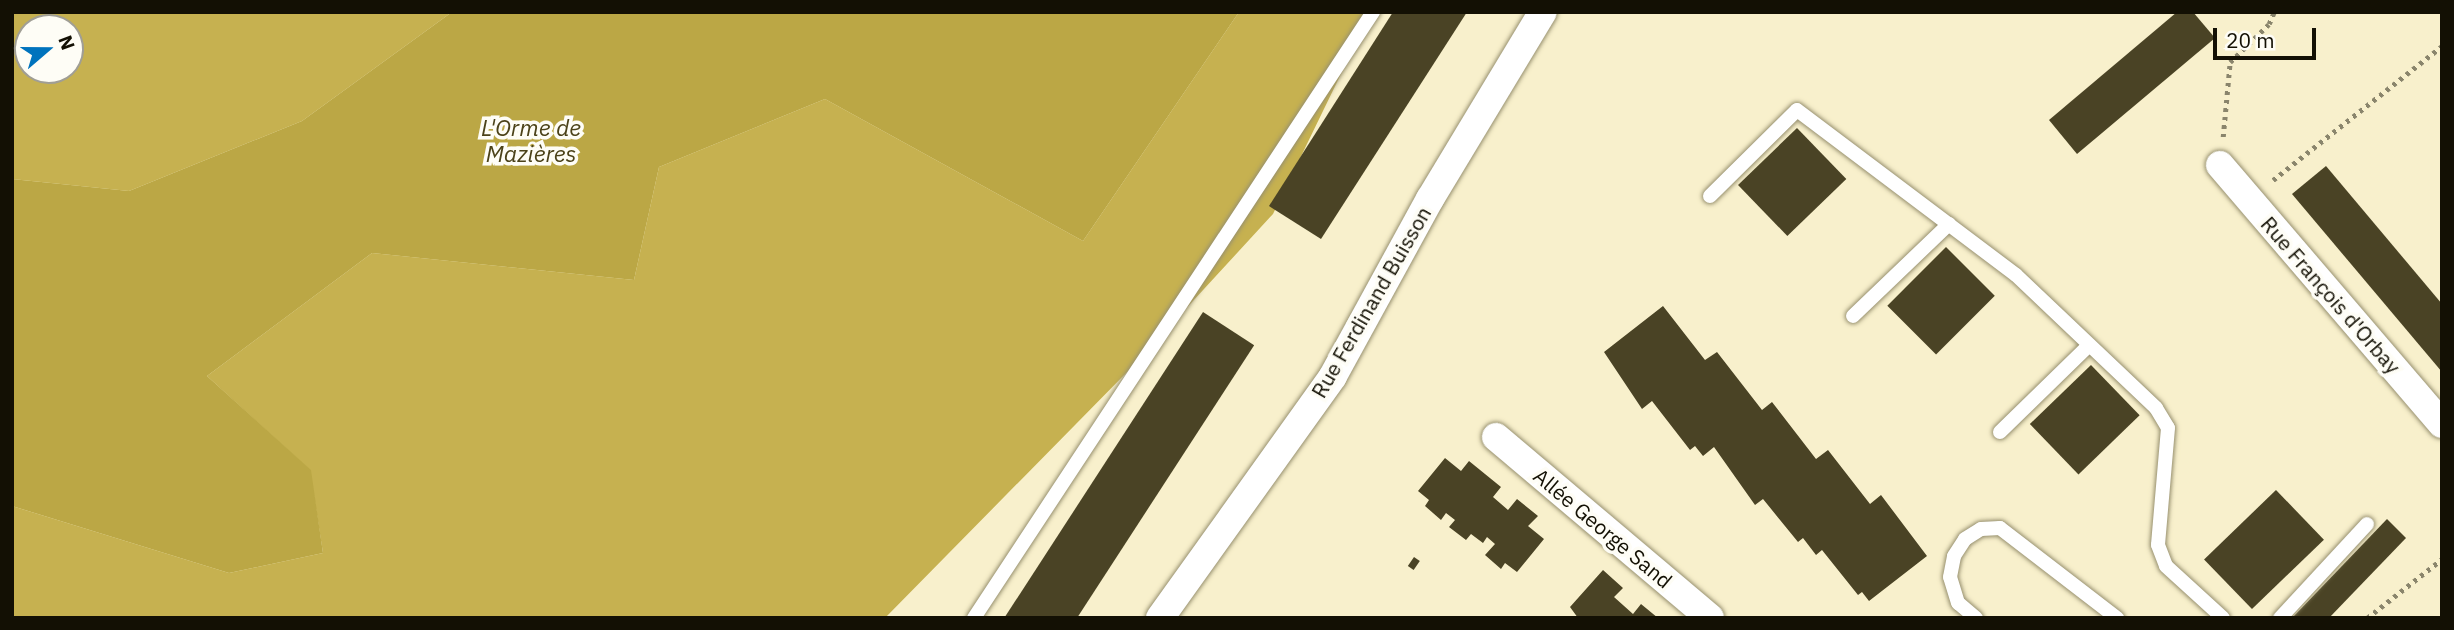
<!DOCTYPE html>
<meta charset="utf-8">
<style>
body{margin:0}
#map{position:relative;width:2454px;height:630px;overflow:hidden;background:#f8f0cc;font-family:"IBM Plex Sans",sans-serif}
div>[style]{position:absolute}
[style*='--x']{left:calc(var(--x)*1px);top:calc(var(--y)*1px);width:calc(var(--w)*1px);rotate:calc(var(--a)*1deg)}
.forest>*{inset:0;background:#c6b150}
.water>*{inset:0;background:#bba745}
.building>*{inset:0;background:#4a4325;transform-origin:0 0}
.path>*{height:4.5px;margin-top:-2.25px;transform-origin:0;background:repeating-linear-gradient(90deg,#8a856c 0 3.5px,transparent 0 8.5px)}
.roads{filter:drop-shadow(0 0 2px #97906f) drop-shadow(0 0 2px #97906f)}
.lane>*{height:14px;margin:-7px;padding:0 7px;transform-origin:7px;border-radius:7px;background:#fff}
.street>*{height:28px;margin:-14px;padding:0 14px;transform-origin:14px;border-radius:14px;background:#fff}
span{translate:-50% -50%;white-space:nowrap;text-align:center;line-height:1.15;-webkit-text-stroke:7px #fefdf6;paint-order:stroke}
.street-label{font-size:21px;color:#131004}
.water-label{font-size:23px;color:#4b4219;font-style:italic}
.frame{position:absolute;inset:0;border:14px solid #131004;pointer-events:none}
.north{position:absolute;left:14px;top:14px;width:70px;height:70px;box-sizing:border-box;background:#fefdf6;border:2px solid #a09e95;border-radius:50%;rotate:70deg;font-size:19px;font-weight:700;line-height:28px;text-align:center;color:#131004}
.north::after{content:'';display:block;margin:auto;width:24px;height:32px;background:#0073bd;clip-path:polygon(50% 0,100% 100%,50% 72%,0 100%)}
.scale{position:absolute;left:2213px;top:28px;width:103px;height:32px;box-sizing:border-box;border:4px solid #131004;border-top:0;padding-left:9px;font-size:21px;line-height:24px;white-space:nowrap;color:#131004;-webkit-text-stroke:5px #fefdf6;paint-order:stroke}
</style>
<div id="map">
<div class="forest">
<div style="clip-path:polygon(evenodd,12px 12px,452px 12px,302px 121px,129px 191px,12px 179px,12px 12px,28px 28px,70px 28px,70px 70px,28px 70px,28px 28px)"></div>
<div style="clip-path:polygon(1239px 12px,1371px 12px,1273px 214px,1134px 365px,885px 618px,12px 618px,12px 506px,229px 573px,323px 553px,310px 470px,207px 376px,372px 253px,634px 280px,659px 167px,825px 99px,1083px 241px)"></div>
</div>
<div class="water">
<div style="clip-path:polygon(452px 12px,1239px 12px,1083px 241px,825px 99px,659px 167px,634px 280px,372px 253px,207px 376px,311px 470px,323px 553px,229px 573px,12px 506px,12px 179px,129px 191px,302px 121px)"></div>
</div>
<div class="building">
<div style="clip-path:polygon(1393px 12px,1467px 12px,1321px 239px,1269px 206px)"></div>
<div style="clip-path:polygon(2177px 12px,2193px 12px,2215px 38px,2077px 154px,2049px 120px)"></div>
<div style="left:1797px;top:128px;width:71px;height:82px;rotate:46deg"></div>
<div style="clip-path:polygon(2326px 166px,2442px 304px,2442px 372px,2292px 194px)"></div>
<div style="left:1946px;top:247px;width:69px;height:83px;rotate:45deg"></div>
<div style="clip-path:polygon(1663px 306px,1705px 360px,1717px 352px,1762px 410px,1772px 402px,1816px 459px,1828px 450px,1870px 504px,1881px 495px,1927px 556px,1869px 601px,1862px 592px,1858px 595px,1822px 550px,1816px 555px,1803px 538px,1798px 542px,1763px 499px,1755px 505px,1714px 447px,1703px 456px,1695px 446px,1690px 450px,1652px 401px,1642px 409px,1604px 352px)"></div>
<div style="left:1203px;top:312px;width:61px;height:365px;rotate:33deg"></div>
<div style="left:2091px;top:365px;width:70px;height:85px;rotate:46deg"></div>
<div style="clip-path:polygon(1445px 458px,1461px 471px,1469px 461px,1501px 487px,1493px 497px,1508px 510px,1517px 499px,1538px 516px,1528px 526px,1544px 539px,1517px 572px,1505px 563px,1501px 569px,1485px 555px,1495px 544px,1487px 537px,1483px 543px,1471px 534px,1466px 540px,1449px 527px,1455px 520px,1446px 513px,1441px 520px,1425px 506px,1429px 500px,1418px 491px)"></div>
<div style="left:2276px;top:490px;width:69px;height:100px;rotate:46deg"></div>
<div style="clip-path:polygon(2387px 519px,2406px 538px,2329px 618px,2292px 618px)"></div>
<div style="left:1414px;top:557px;width:7px;height:11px;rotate:34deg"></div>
<div style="clip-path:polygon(1603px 570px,1623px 588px,1614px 597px,1633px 614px,1641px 604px,1658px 618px,1578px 618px,1570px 607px)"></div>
</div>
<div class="path">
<div style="--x:2223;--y:137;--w:75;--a:-84.7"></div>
<div style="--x:2230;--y:62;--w:54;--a:-44.3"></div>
<div style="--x:2269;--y:24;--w:13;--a:-67"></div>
<div style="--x:2273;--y:180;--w:216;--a:-38.4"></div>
<div style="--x:2367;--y:618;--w:95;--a:-38.2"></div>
</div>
<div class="roads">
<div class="lane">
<div style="--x:1710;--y:196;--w:122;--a:-44.7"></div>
<div style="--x:1797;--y:110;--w:274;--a:37"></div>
<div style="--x:2016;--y:275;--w:193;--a:43.5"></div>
<div style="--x:2156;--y:408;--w:23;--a:59"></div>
<div style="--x:2168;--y:428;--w:117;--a:94.9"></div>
<div style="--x:2158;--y:545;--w:22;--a:69"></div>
<div style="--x:2166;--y:566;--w:77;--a:42.4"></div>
<div style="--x:1853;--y:316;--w:133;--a:-43.8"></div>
<div style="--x:2000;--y:432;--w:124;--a:-44.3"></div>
<div style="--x:974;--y:618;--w:726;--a:-56.64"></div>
<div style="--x:1976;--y:618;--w:23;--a:-140"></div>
<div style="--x:1958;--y:603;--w:27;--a:-107"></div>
<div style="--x:1950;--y:577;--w:21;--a:-79"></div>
<div style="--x:1954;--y:556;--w:20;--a:-57"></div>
<div style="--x:1965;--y:539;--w:19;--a:-32"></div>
<div style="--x:1981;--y:529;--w:19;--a:-3"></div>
<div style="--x:2000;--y:528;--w:148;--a:37.6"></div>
<div style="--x:2280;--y:618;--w:128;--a:-47.2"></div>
</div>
<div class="street">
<div style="--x:2220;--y:165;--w:341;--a:49.4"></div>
<div style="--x:1496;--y:437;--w:280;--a:40.2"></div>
<div style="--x:1160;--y:618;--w:297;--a:-54.4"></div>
<div style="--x:1333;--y:376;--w:202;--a:-61.3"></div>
<div style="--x:1430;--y:199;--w:218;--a:-58.9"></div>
</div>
</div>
<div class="street-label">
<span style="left:2331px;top:295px;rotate:49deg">Rue François d'Orbay</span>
<span style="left:1371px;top:302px;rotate:-60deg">Rue Ferdinand Buisson</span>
<span style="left:1603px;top:528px;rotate:40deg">Allée George Sand</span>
</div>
<div class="water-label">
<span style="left:531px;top:140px">L'Orme de<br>Mazières</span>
</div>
<div class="frame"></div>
<div class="north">N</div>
<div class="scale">20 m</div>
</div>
